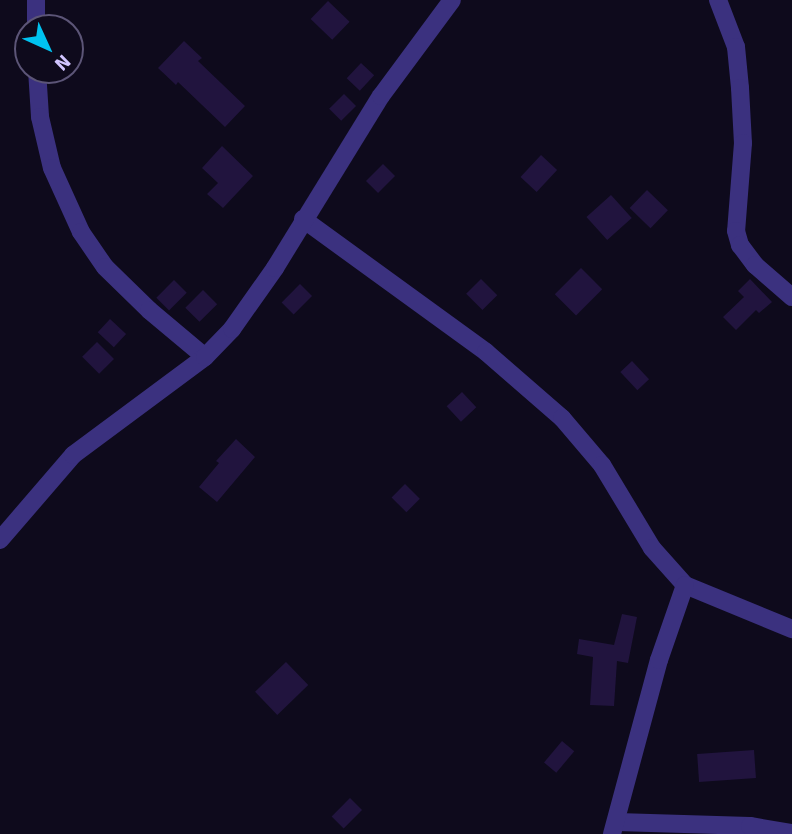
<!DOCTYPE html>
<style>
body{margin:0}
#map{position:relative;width:792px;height:834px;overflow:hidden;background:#0e0a1c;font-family:Signika,sans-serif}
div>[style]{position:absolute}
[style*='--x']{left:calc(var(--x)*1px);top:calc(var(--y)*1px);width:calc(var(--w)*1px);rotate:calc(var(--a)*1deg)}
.building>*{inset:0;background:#21143e;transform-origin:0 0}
.minor>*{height:18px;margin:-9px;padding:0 9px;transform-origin:9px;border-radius:9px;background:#3b317f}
span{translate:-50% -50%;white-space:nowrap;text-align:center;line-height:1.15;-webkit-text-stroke:5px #0e0a1c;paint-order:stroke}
.north{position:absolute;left:14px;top:14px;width:70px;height:70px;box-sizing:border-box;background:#0e0a1c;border:2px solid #5c5577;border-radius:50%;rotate:135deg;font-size:19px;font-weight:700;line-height:28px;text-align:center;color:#d1c5ff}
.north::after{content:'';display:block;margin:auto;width:24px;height:32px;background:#00c2f0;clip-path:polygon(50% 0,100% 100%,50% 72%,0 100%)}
</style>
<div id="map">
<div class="building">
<div style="left:328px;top:1px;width:30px;height:25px;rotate:44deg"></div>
<div style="clip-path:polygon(184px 41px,202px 58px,198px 61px,245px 106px,225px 127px,178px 82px,176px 85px,158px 68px)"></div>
<div style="left:361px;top:63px;width:18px;height:21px;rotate:43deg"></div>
<div style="left:344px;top:94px;width:17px;height:21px;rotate:45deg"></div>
<div style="clip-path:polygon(222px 146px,253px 176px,223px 208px,207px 194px,218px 183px,202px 168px)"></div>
<div style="left:541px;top:155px;width:22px;height:30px;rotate:43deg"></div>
<div style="left:383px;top:164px;width:17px;height:24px;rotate:45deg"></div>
<div style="left:647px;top:190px;width:29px;height:25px;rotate:44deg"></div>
<div style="left:611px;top:195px;width:31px;height:33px;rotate:48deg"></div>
<div style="left:581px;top:268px;width:30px;height:37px;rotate:45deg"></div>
<div style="left:481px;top:279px;width:23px;height:21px;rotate:45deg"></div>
<div style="clip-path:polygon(750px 279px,772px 302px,759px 313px,756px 310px,736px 330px,723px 317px,744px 297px,738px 291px)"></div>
<div style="left:174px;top:280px;width:18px;height:25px;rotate:45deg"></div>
<div style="left:300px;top:284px;width:17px;height:26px;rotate:45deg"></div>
<div style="left:203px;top:290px;width:20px;height:25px;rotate:45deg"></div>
<div style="left:110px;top:319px;width:22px;height:18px;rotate:43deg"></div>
<div style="left:97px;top:342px;width:24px;height:21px;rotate:45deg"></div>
<div style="left:632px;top:361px;width:25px;height:16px;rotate:47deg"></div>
<div style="left:462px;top:392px;width:21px;height:21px;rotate:47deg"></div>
<div style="clip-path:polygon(236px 439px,255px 457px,217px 502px,199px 487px,219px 463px,216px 461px)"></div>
<div style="left:405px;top:484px;width:21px;height:19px;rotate:45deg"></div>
<div style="clip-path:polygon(622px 614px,637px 617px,628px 663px,617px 661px,614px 706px,590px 705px,593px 657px,577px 654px,579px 639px,614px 645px)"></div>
<div style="left:286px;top:662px;width:32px;height:43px;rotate:46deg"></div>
<div style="left:562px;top:741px;width:16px;height:28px;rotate:40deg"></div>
<div style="left:754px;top:750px;width:28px;height:57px;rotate:86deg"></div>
<div style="left:350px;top:798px;width:17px;height:26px;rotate:45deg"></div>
</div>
<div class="minor">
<div style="--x:36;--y:0;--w:28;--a:90"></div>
<div style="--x:718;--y:0;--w:50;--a:69"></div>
<div style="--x:736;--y:47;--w:41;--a:84.4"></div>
<div style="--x:740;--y:88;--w:55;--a:86.9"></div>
<div style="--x:743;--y:143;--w:88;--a:94.5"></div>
<div style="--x:736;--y:231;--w:15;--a:74"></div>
<div style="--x:740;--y:245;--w:25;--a:53"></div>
<div style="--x:755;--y:265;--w:49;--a:40.9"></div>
<div style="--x:37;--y:70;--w:47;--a:86.3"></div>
<div style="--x:40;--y:117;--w:52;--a:76.8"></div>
<div style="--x:52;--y:168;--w:70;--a:65.6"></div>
<div style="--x:81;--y:232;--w:42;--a:55.6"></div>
<div style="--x:105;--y:267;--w:62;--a:44.3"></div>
<div style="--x:149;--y:310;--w:73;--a:40"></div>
<div style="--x:303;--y:219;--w:226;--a:36"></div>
<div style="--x:486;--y:352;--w:101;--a:41"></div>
<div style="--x:562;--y:418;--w:62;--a:49.6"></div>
<div style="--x:602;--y:465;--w:97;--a:58.9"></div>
<div style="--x:652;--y:548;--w:50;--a:48.3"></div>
<div style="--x:685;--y:585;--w:116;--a:22.4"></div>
<div style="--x:0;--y:540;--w:112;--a:-49.3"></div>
<div style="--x:73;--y:455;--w:164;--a:-36.6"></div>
<div style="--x:205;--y:357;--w:39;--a:-46"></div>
<div style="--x:232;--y:329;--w:75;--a:-54.8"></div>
<div style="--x:275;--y:268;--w:202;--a:-58.4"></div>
<div style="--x:381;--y:96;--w:119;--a:-53.5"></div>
<div style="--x:617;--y:822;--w:133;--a:1.7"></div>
<div style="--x:750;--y:826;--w:43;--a:9.5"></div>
<div style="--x:612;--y:834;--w:180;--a:-74.9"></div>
<div style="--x:659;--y:660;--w:79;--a:-70.9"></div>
</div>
<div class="north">N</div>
</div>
